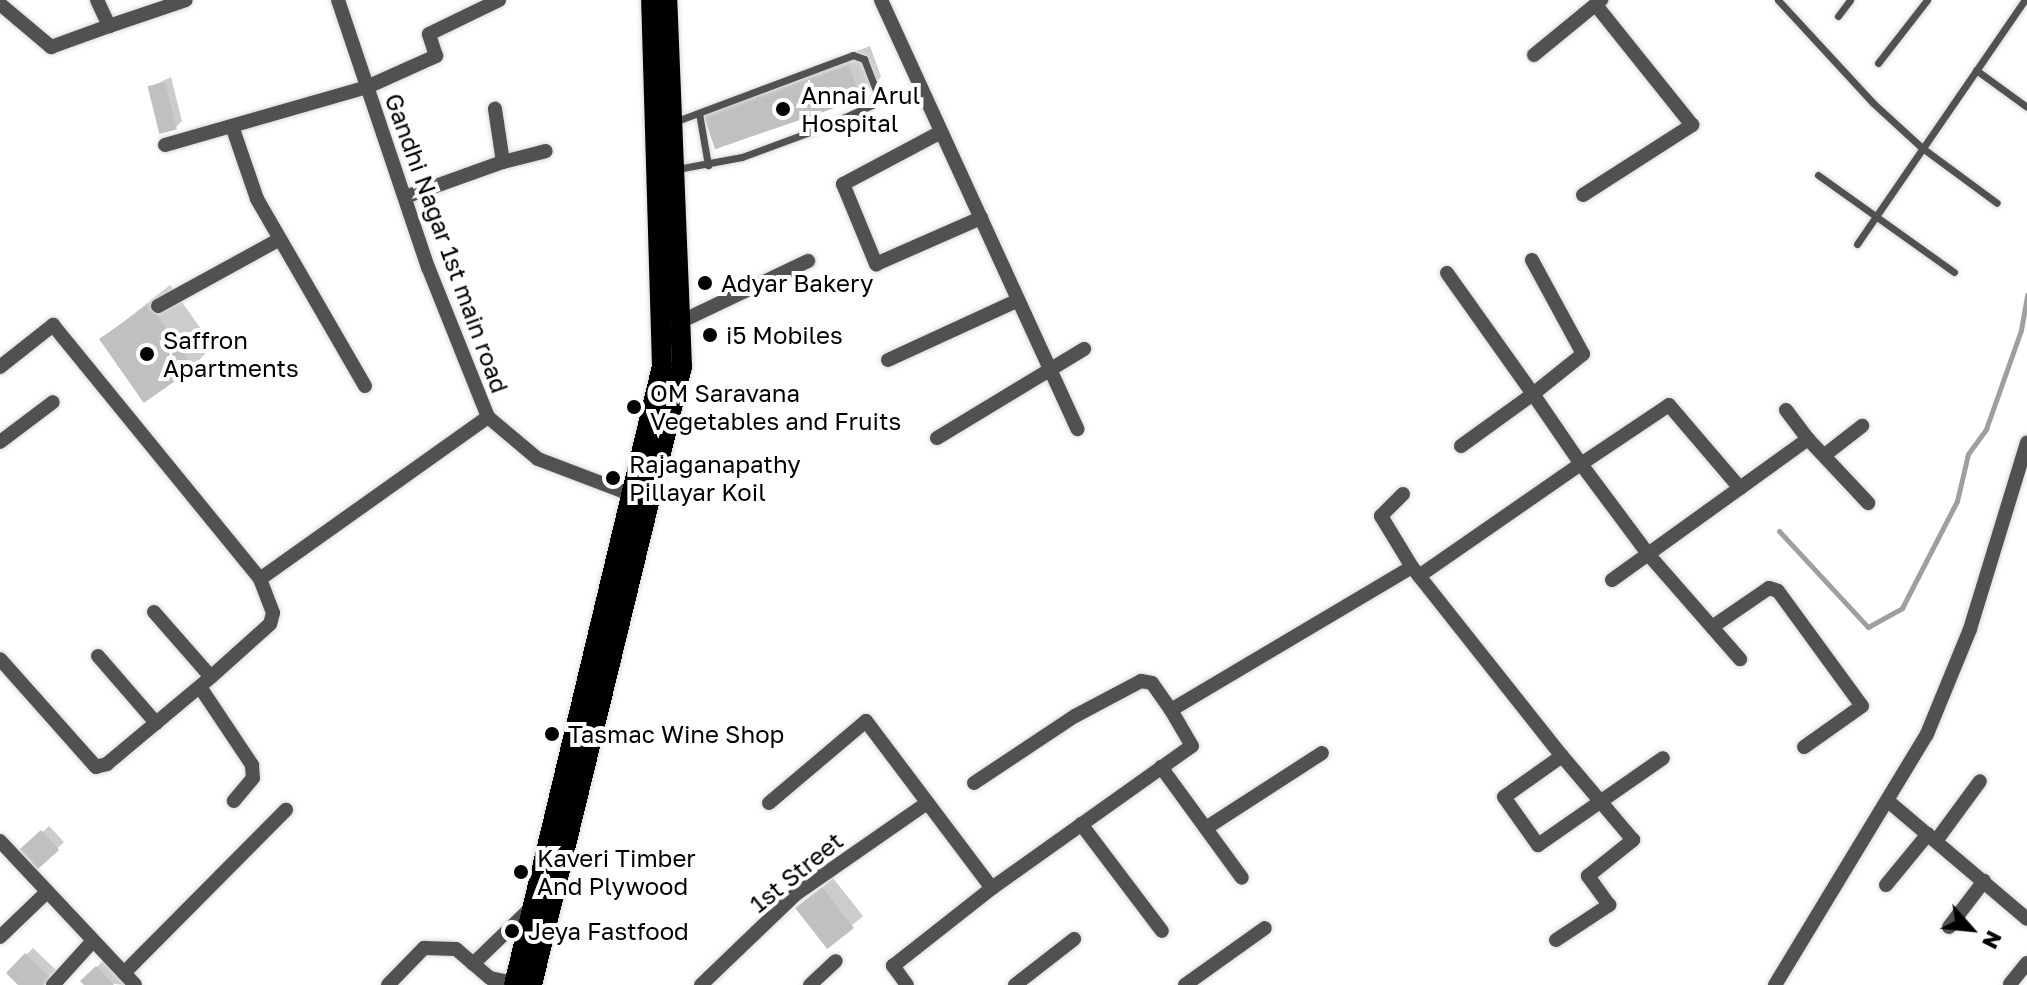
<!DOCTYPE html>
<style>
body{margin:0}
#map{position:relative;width:2027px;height:985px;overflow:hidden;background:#fff;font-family:"Golos Text",sans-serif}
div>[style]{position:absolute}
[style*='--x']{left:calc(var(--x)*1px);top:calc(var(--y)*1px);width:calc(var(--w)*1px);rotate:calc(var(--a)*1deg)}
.shadow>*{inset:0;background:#0003;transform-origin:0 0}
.stream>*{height:5px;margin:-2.5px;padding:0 2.5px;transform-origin:2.5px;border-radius:2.5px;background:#9f9f9f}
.building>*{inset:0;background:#c0c0c0;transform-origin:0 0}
.roads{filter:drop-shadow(0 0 2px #dbdbdb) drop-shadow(0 0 2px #dbdbdb)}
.service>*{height:7px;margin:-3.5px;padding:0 3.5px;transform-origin:3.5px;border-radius:3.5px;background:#515151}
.minor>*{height:14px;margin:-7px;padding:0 7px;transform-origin:7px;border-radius:7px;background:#515151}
.primary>*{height:20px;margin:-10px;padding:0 10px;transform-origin:10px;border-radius:10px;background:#000}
.dots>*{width:22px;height:22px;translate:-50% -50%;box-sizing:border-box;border:4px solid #fff;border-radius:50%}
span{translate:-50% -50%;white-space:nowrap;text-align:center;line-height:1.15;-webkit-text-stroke:8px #fff;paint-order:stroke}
.poi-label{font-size:24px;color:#000}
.left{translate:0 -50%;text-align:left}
.street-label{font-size:24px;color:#000}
.north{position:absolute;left:1931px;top:889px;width:80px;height:80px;-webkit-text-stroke:6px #fff;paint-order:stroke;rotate:117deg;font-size:22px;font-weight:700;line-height:32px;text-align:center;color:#000}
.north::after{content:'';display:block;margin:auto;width:28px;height:36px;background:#000;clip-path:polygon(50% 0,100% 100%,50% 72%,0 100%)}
</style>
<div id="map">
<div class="shadow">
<div style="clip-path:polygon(870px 46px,881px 77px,860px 97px,707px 120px,728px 100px)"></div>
<div style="clip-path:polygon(171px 77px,182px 121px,176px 127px,150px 87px)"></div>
<div style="clip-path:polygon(170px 285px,213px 346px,192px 367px,102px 339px)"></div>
<div style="left:49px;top:826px;width:22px;height:35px;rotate:47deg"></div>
<div style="clip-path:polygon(833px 878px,863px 916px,828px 946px,808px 899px)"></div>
<div style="clip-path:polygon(33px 948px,56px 970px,42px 985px,21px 985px,8px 973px)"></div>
<div style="clip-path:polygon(103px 961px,126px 985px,125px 985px,83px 981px)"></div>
</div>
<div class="stream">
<div style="--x:1779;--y:531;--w:131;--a:47.2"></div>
<div style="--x:1868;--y:627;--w:39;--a:-29"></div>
<div style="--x:1902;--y:608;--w:120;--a:-62.8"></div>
<div style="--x:1957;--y:501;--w:48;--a:-76.8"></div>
<div style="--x:1968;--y:454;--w:31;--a:-54"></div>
<div style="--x:1986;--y:429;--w:105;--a:-70.5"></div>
<div style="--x:2021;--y:330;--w:36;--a:-80"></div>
</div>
<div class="building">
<div style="left:849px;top:65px;width:36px;height:154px;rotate:71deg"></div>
<div style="left:165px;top:82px;width:49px;height:18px;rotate:76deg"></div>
<div style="left:149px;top:304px;width:78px;height:61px;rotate:55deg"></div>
<div style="left:41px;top:830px;width:27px;height:29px;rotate:48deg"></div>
<div style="left:822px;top:887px;width:52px;height:34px;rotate:52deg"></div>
<div style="clip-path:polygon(25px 953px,51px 978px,44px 985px,18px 985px,6px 973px)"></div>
<div style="clip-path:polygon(96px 966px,114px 985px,84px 985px,80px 981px)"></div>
</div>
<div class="roads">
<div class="service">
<div style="--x:1778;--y:0;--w:140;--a:47.3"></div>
<div style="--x:1873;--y:103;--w:65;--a:42.5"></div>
<div style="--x:1921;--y:147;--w:94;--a:36.4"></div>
<div style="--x:1838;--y:16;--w:20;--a:-53"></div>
<div style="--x:1878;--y:63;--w:80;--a:-52.1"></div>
<div style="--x:1976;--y:70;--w:63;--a:36"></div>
<div style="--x:699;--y:113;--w:53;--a:80.2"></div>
<div style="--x:674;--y:122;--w:191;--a:-20.5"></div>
<div style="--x:853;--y:55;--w:12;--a:20"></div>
<div style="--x:864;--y:59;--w:36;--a:69"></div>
<div style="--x:877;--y:93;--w:13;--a:113"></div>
<div style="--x:872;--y:105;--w:59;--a:156"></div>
<div style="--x:818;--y:129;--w:81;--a:159.8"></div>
<div style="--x:742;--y:157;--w:66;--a:169.5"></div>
<div style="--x:1818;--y:175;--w:167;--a:35.5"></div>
<div style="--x:1857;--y:244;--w:296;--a:-55.5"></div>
</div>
<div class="minor">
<div style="--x:97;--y:0;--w:29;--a:65"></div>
<div style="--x:109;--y:26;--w:81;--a:-18.7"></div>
<div style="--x:338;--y:0;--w:282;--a:71.4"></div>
<div style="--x:428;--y:267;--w:162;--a:68.2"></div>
<div style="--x:488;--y:417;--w:65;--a:40"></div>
<div style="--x:538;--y:459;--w:107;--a:20.8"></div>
<div style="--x:881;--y:0;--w:472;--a:65.4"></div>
<div style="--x:0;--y:4;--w:67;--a:40.1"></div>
<div style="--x:51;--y:47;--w:62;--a:-19.9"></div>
<div style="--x:1534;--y:55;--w:87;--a:-39.4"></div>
<div style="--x:232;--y:126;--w:77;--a:71.1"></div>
<div style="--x:257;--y:199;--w:216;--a:60"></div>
<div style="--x:941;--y:132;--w:111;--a:152"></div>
<div style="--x:843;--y:184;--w:87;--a:67.6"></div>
<div style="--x:876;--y:264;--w:115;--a:-23.7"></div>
<div style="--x:165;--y:145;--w:210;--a:-16"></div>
<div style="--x:367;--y:87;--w:76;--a:-24.2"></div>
<div style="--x:436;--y:56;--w:23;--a:-108"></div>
<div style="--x:429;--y:34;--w:78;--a:-25.9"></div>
<div style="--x:503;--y:162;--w:44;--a:-14.3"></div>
<div style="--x:1583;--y:195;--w:130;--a:-32.7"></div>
<div style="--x:1692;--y:125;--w:154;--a:-128.7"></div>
<div style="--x:405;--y:197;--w:104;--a:-19.7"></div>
<div style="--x:503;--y:162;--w:54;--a:-98.6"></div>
<div style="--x:1447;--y:273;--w:148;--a:54.6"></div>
<div style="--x:1533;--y:394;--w:64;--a:-38.7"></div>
<div style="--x:1583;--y:354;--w:107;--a:-118.5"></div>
<div style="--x:158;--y:306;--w:139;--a:-28.8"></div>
<div style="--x:680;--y:322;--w:142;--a:-25.5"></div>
<div style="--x:888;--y:360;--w:141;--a:-24.7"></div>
<div style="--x:0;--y:367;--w:68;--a:-38.4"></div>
<div style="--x:53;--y:325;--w:328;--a:50.8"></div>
<div style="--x:260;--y:579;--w:36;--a:69"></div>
<div style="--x:273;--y:613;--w:11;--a:105"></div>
<div style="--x:270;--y:624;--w:79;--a:138.1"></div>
<div style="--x:211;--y:677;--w:136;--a:140.1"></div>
<div style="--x:107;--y:764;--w:11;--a:165"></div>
<div style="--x:96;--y:767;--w:144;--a:-131.6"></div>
<div style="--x:1786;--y:410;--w:36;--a:53"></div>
<div style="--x:937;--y:438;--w:172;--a:-31.2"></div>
<div style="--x:0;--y:442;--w:66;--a:-37"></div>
<div style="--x:1461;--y:446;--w:89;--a:-35.8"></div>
<div style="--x:1533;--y:394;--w:85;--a:55.6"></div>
<div style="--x:1581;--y:464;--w:106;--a:-33.8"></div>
<div style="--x:1669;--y:405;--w:109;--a:49.5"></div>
<div style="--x:1740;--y:488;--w:84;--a:-35.8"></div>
<div style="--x:1808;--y:439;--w:88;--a:46.8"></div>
<div style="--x:1826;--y:454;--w:46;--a:-37.9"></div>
<div style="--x:1403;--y:494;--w:31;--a:135"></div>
<div style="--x:1381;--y:516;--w:60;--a:58.7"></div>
<div style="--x:1412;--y:567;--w:241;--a:51.6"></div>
<div style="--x:1562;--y:756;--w:71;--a:144.7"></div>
<div style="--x:1504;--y:797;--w:59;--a:54.7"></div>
<div style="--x:1538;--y:845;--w:152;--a:-34.8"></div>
<div style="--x:1419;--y:576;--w:197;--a:-34.7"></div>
<div style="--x:1581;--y:464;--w:112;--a:53.3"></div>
<div style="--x:1648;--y:554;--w:140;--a:48.8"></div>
<div style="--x:260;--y:579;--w:280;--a:-35.4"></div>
<div style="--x:1612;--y:580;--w:158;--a:-35.7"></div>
<div style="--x:154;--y:612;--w:86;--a:48.8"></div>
<div style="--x:1712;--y:627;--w:69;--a:-34.4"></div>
<div style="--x:1769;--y:588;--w:9;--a:18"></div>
<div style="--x:1778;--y:591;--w:142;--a:53.9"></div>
<div style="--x:1862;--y:706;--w:71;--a:144.7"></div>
<div style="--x:98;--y:656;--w:89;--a:49.1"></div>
<div style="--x:200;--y:687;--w:94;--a:56.3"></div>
<div style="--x:252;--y:765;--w:13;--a:86"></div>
<div style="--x:253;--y:778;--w:30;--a:130"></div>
<div style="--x:1161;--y:767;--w:137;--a:53.9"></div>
<div style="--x:974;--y:783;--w:121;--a:-33.6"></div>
<div style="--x:1075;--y:716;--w:75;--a:-27.9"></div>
<div style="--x:1141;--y:681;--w:11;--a:10"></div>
<div style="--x:1152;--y:683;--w:33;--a:55"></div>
<div style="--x:1888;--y:801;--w:182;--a:40.3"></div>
<div style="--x:769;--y:803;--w:127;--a:-40.2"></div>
<div style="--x:866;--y:721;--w:209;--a:53"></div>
<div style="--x:1081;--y:824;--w:134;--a:52.9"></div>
<div style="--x:1206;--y:828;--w:138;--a:-32.9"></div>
<div style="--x:0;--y:841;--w:197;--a:46.8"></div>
<div style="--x:1936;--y:841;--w:74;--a:-53.7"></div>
<div style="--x:1886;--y:885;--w:66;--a:-50.5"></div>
<div style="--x:1949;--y:927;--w:58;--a:-52.7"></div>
<div style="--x:0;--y:937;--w:65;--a:-43.8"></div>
<div style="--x:1556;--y:940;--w:64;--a:-33.4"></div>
<div style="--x:1609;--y:905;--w:36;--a:-126"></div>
<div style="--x:1588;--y:876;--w:58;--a:-38.7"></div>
<div style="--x:1633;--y:840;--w:110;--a:-130.2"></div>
<div style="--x:473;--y:964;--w:82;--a:-44"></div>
<div style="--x:124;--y:973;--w:230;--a:-45.2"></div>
<div style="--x:2010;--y:984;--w:27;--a:-51"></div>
<div style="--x:53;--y:985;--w:57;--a:-47.9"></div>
<div style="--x:388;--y:985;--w:52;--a:-45.8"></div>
<div style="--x:424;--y:948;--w:32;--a:2"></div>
<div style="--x:456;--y:949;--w:45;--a:40.5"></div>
<div style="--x:490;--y:978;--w:25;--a:12"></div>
<div style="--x:701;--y:985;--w:132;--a:-43.8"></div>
<div style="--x:796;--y:894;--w:160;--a:-34.8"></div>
<div style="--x:810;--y:985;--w:35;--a:-43"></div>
<div style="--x:907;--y:985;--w:24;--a:-126"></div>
<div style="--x:893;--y:966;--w:126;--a:-38.2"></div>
<div style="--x:992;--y:888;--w:245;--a:-35.4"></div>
<div style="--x:1192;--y:746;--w:42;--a:-120.3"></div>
<div style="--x:1171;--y:710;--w:280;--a:-30.7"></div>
<div style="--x:1015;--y:985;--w:75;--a:-37.9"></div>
<div style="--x:1185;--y:985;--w:98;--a:-35.5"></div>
<div style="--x:1775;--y:985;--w:293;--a:-58.8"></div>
<div style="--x:1927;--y:734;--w:113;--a:-67.7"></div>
<div style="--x:1970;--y:629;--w:195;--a:-73"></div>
</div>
<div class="primary">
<div style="--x:514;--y:985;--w:636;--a:-76.55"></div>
<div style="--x:662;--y:366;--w:366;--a:-91.7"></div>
<div style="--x:532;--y:985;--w:636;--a:-76.36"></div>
<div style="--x:682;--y:367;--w:367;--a:-92.3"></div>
</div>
</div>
<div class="dots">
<div style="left:783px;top:109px;background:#000"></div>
<div style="left:705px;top:283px;background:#000"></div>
<div style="left:710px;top:335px;background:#000"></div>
<div style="left:147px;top:354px;background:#000"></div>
<div style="left:634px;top:407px;background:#000"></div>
<div style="left:613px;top:478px;background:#000"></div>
<div style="left:552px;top:734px;background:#000"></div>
<div style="left:521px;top:872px;background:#000"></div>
<div style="left:512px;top:931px;background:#000"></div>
</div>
<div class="poi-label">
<span class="left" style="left:801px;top:109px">Annai Arul<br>Hospital</span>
<span class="left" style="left:721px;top:283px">Adyar Bakery</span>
<span class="left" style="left:726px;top:335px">i5 Mobiles</span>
<span class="left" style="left:163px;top:354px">Saffron<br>Apartments</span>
<span class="left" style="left:650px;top:407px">OM Saravana<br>Vegetables and Fruits</span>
<span class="left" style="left:629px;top:478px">Rajaganapathy<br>Pillayar Koil</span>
<span class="left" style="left:568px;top:734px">Tasmac Wine Shop</span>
<span class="left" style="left:537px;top:872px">Kaveri Timber<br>And Plywood</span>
<span class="left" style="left:528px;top:931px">Jeya Fastfood</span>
</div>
<div class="street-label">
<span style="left:447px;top:243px;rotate:70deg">Gandhi Nagar 1st main road</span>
<span style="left:796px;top:872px;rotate:-39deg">1st Street</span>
</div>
<div class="north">N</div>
</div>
